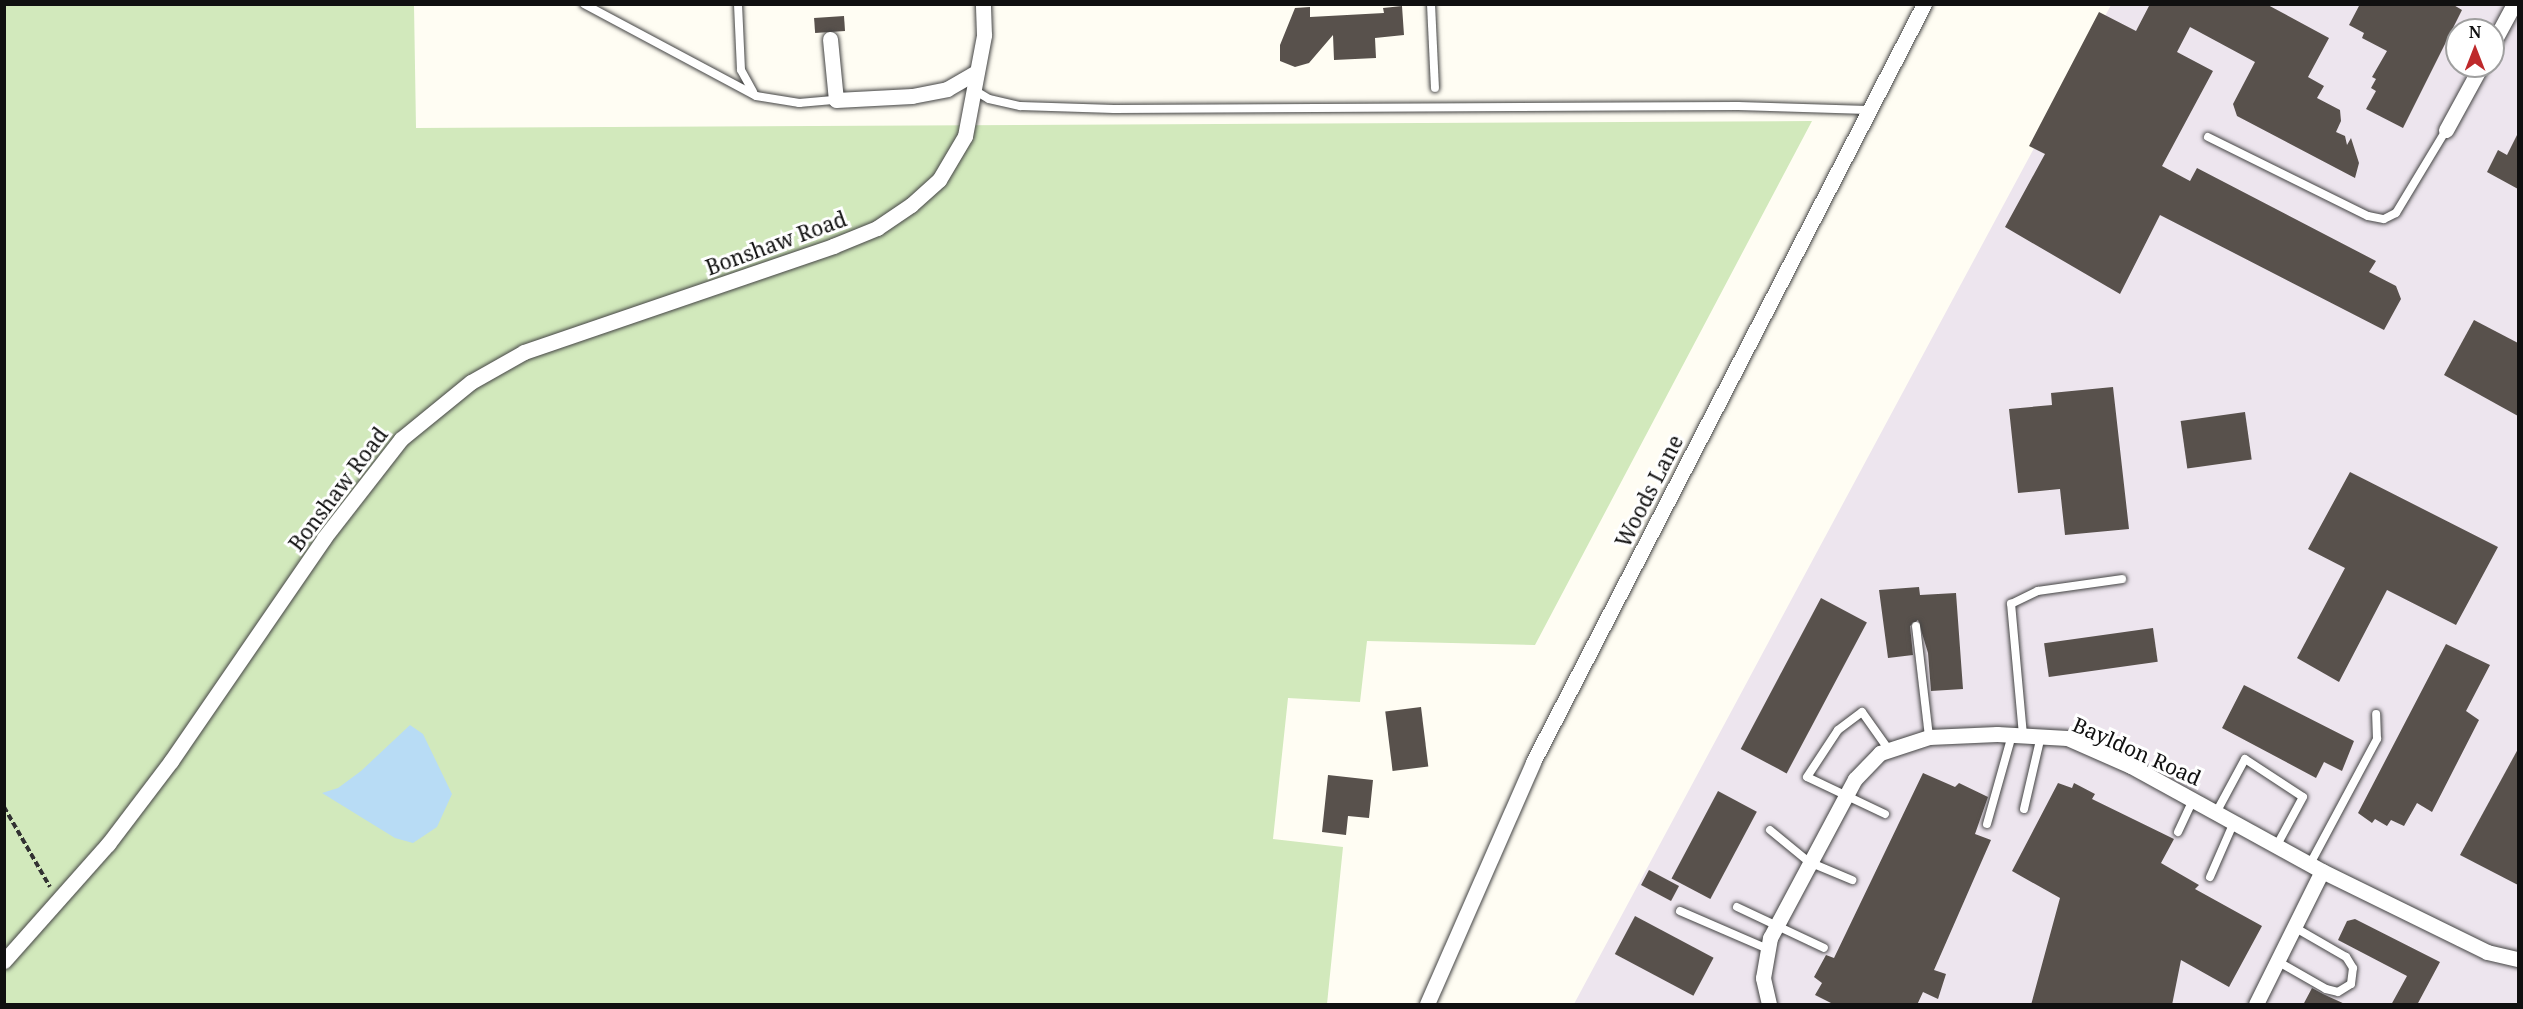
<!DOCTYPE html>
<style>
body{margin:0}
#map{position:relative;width:2523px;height:1009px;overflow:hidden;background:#fffdf3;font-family:"Noto Serif",serif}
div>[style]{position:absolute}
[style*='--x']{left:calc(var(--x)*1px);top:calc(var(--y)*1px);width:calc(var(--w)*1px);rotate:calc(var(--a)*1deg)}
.industrial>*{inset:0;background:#ede5ee}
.green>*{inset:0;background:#d2e9bc}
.water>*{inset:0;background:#b8dcf5}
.building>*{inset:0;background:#58514c;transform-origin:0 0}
.path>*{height:4px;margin-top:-2px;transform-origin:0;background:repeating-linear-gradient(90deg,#323232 0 6px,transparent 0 9px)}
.roads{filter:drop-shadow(0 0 2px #434343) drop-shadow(0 0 2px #434343)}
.lane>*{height:8px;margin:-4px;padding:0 4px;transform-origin:4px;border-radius:4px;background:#fff}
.street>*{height:15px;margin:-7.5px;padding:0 7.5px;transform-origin:7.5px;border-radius:7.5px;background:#fff}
span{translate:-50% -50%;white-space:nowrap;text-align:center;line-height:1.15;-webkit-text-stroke:6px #fff;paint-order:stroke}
.street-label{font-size:21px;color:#101010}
.frame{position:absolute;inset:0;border:6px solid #101010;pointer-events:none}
.north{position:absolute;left:2445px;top:18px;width:60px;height:60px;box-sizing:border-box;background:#fff;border:2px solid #9f9f9f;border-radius:50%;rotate:0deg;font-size:16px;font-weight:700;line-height:24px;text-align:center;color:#101010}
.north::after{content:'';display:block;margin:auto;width:21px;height:27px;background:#be292b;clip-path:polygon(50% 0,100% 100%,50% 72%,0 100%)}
</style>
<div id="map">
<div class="industrial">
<div style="clip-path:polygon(evenodd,2111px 5px,2518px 5px,2518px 1004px,1574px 1004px,2111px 5px,2457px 30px,2493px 30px,2493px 66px,2457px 66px,2457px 30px)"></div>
</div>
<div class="green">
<div style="clip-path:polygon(5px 5px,414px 5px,416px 128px,1812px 121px,1535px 645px,1367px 641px,1360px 702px,1288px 698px,1273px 839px,1343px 847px,1327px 1004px,5px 1004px)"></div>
</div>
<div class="water">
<div style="clip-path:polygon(410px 725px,423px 734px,452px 794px,437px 827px,413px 843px,395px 838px,322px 793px,338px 788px,361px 771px)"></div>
</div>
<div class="building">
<div style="clip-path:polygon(2150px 4px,2266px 4px,2329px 38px,2308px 77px,2324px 86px,2317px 98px,2340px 110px,2341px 121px,2336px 132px,2345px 136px,2347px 145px,2351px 138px,2359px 163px,2355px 178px,2237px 116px,2233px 104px,2255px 62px,2190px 27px,2177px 52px,2213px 71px,2162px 166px,2190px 181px,2197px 168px,2376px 261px,2369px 272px,2396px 286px,2401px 299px,2384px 330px,2160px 215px,2120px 294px,2005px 227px,2045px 154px,2029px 146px,2099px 12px,2136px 31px)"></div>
<div style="clip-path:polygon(2360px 4px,2452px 4px,2462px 10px,2403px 128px,2366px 109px,2376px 91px,2371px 88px,2376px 79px,2372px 77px,2387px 51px,2362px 38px,2364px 33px,2349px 25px)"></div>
<div style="clip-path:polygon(1402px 6px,1404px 35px,1375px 38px,1376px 58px,1334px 60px,1333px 35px,1309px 63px,1295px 67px,1280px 61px,1280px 45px,1295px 8px,1310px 7px,1310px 17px,1384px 13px,1383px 8px)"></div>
<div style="left:844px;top:16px;width:15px;height:30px;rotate:86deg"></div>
<div style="clip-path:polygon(2518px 133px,2518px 189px,2487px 172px,2498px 150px,2507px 155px)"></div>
<div style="clip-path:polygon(2474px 320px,2518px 343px,2518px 416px,2444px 375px)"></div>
<div style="clip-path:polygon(2113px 387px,2129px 529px,2065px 535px,2060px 489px,2018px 493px,2009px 409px,2052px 405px,2051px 393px)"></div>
<div style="left:2245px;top:412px;width:48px;height:65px;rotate:82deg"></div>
<div style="clip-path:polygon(2350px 472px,2498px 547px,2456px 625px,2387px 590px,2339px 682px,2297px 658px,2345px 568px,2308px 549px)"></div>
<div style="clip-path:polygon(1919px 587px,1920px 595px,1956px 593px,1963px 689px,1931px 691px,1928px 653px,1918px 620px,1910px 626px,1913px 655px,1888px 658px,1879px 590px)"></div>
<div style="left:1821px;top:598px;width:52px;height:171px;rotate:28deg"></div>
<div style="left:2153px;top:628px;width:34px;height:110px;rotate:82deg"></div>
<div style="clip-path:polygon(2446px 644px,2490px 665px,2466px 711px,2479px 720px,2432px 812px,2417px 803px,2404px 826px,2391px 820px,2387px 826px,2375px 819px,2372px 823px,2358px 813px)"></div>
<div style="clip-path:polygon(2244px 685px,2354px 741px,2342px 771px,2324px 762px,2316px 778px,2222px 728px)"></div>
<div style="left:1421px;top:707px;width:60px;height:36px;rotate:83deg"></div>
<div style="clip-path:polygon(2518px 749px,2518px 885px,2460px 855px)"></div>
<div style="clip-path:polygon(1923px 773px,1955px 787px,1959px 783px,1988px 797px,1975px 834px,1991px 840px,1934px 970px,1946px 974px,1938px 999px,1923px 992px,1917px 1005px,1835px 1005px,1815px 995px,1822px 983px,1814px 977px,1826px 955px,1834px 958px)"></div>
<div style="clip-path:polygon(1328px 775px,1373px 780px,1369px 818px,1348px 816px,1346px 835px,1322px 832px)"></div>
<div style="clip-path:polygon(2058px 783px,2072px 788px,2074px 783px,2095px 794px,2092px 799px,2174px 839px,2161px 863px,2199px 885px,2195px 889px,2262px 926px,2229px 987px,2181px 960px,2172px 1005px,2031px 1005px,2060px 898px,2012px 871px)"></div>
<div style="left:1718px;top:791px;width:44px;height:99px;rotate:28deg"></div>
<div style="left:1649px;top:870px;width:34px;height:17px;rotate:28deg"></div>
<div style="left:1635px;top:916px;width:89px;height:43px;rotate:28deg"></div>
<div style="clip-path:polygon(2355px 919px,2440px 962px,2417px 1005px,2391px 1005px,2407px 976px,2338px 940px,2347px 921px)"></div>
<div style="clip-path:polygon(2312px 988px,2323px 994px,2347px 1005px,2303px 1005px)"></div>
</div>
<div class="path">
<div style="--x:4;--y:807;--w:92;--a:60.1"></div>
</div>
<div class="roads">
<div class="lane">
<div style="--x:584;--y:4;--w:195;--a:28.1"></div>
<div style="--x:756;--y:96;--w:44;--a:9.2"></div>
<div style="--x:799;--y:103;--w:37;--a:-5"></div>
<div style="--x:738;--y:4;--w:66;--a:87.4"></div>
<div style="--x:741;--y:70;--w:25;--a:61"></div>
<div style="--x:1431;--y:4;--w:84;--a:87.3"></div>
<div style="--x:974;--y:90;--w:17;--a:31"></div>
<div style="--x:989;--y:99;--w:32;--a:13"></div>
<div style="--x:1020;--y:106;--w:94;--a:1.8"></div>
<div style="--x:1114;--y:109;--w:624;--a:-0.28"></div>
<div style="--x:1738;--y:106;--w:130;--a:1.8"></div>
<div style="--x:2208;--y:137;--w:178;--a:26.3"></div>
<div style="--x:2368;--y:216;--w:16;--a:11"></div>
<div style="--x:2384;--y:219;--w:13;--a:-27"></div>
<div style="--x:2396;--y:213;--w:97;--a:-58.9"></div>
<div style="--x:1916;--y:626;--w:112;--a:83.3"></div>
<div style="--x:2023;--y:735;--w:132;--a:-95.2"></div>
<div style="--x:2011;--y:604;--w:30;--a:-26"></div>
<div style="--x:2038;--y:591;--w:85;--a:-8.1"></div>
<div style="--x:2024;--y:809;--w:75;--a:-76.9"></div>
<div style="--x:2217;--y:811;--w:59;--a:-61.7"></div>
<div style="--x:2245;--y:759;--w:69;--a:33.2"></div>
<div style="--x:2303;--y:797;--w:55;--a:118.4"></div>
<div style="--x:1885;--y:814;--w:86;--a:-154.6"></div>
<div style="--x:1807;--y:777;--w:56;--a:-56.6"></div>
<div style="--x:1838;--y:730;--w:30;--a:-37"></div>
<div style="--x:1862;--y:712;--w:47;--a:54.6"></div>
<div style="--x:1987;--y:824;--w:92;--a:-74.3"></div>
<div style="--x:1770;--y:830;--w:50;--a:39.4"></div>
<div style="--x:1809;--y:862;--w:47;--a:22.7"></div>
<div style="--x:2178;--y:832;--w:35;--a:-65"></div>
<div style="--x:2310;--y:864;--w:142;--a:-61.8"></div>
<div style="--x:2377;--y:739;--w:25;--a:-92"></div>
<div style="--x:2210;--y:877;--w:60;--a:-66.4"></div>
<div style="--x:1737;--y:907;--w:96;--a:25.2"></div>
<div style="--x:1680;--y:911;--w:96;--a:23.4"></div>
<div style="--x:2277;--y:961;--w:56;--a:29.7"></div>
<div style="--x:2326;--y:989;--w:12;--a:14"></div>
<div style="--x:2338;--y:992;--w:15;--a:-32"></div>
<div style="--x:2351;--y:984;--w:16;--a:-83"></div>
<div style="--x:2353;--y:968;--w:13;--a:-122"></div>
<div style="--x:2346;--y:957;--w:60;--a:-150"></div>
</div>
<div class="street">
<div style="--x:830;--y:39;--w:61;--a:84.4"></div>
<div style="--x:836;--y:100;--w:76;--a:-3"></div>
<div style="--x:912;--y:96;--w:36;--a:-11"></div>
<div style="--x:947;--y:89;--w:34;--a:-30"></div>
<div style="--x:2493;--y:43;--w:44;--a:-61.7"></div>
<div style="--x:2446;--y:130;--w:73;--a:-61.3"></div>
<div style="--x:4;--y:961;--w:157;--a:-48.4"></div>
<div style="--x:108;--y:844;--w:104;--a:-52.8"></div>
<div style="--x:171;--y:761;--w:270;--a:-55.5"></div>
<div style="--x:324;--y:538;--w:125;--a:-52.1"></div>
<div style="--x:401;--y:439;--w:90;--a:-39.2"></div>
<div style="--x:471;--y:382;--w:61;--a:-29.5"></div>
<div style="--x:524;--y:352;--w:327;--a:-18.9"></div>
<div style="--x:833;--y:246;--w:48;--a:-22.2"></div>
<div style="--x:877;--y:228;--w:41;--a:-34.1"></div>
<div style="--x:911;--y:205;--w:38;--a:-42"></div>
<div style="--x:939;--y:180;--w:51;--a:-59.4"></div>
<div style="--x:965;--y:136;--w:103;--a:-79.3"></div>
<div style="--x:984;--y:35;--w:31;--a:-92"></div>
<div style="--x:1427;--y:1004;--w:264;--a:-66.3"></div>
<div style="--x:1533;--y:762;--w:853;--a:-62.71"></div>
<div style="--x:1769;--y:1004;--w:27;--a:-103"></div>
<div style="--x:1763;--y:978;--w:41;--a:-80.1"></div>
<div style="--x:1770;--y:938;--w:180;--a:-61.9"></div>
<div style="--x:1855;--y:779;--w:36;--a:-46"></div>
<div style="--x:1880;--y:753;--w:52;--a:-18.1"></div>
<div style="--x:1929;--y:737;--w:68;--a:-2.5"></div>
<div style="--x:1997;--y:734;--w:70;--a:3.3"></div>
<div style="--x:2067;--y:738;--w:70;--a:23.6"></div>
<div style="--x:2131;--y:766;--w:218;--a:28.8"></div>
<div style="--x:2322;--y:871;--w:184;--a:26.1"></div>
<div style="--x:2487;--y:952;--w:32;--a:13"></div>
<div style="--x:2256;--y:1004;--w:148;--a:-63.6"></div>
</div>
</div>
<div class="street-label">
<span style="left:776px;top:243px;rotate:-20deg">Bonshaw Road</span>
<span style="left:338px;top:489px;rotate:-53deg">Bonshaw Road</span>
<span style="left:1649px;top:491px;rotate:-63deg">Woods Lane</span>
<span style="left:2137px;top:751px;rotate:24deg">Bayldon Road</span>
</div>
<div class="frame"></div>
<div class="north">N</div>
</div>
